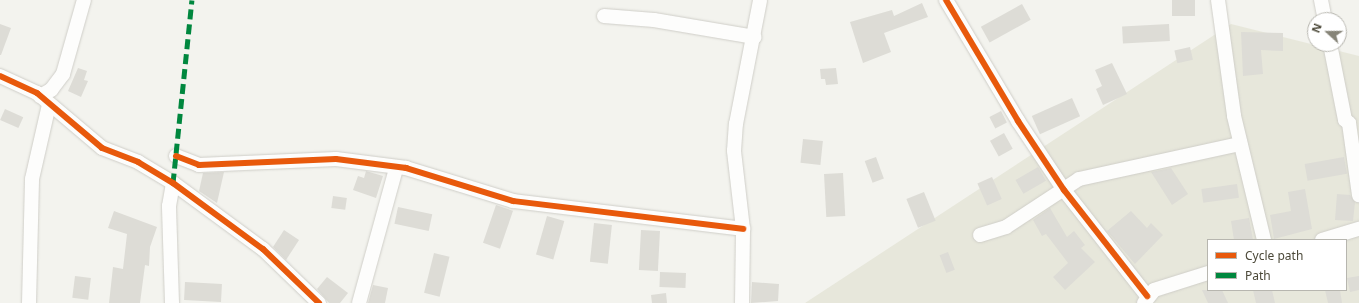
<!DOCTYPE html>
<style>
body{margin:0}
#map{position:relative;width:1359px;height:303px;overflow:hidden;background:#f3f3ee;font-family:"Noto Sans",sans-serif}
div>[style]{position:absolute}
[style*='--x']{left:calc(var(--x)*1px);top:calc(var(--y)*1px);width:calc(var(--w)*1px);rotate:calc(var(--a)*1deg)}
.residential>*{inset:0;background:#e7e7db}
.building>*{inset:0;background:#dddcd6;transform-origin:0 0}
.roads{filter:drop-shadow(0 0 1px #cfcec8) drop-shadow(0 0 1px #cfcec8)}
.minor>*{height:14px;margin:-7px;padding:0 7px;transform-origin:7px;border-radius:7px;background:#fdfdfc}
.quiet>*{height:5px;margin-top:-2.5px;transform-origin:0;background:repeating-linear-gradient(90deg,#00873e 0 10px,transparent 0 15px)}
.cycleway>*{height:6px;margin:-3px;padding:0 3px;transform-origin:3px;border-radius:3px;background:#e8590c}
span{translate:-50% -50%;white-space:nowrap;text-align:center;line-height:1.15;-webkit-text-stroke:4px #fff;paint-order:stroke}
.legend{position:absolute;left:1207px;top:239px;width:140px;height:52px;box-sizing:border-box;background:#fff;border:1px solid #b7b6af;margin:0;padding:5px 7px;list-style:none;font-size:12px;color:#4b4838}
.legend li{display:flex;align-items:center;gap:8px;height:20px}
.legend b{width:20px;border:1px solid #b7b6af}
.north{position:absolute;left:1307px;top:12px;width:40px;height:40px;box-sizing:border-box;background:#fff;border:1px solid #b7b6af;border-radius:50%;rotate:291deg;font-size:11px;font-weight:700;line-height:16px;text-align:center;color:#4b4838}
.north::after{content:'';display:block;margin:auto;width:14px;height:18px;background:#868478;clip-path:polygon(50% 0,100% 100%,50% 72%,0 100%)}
</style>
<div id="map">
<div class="residential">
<div style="clip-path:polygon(evenodd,1231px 24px,1359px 56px,1359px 303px,805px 303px,1231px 24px,1208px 240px,1346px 240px,1346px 290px,1208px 290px,1208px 240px)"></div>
</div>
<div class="building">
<div style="left:1172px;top:0;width:23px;height:16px"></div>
<div style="clip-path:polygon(922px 3px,928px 17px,884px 33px,891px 52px,863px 63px,850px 22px,892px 10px,894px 16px)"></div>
<div style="left:1022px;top:4px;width:18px;height:47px;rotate:61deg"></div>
<div style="clip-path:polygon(0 24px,11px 28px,1px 55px,0 55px)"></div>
<div style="left:1169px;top:24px;width:17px;height:47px;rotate:87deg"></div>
<div style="clip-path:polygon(1241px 32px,1283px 33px,1283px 51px,1261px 50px,1263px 74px,1243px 76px)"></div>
<div style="left:1190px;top:47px;width:13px;height:16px;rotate:77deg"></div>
<div style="clip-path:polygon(1112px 63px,1127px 94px,1103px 105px,1096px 89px,1102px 86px,1095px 70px)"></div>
<div style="clip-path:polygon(78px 68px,87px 71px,84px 80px,88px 81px,81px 97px,68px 91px)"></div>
<div style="clip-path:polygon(836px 68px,838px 84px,826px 85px,825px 79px,821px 79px,820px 69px)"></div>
<div style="left:1072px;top:98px;width:20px;height:44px;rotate:66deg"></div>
<div style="left:5px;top:109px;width:20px;height:12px;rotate:24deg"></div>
<div style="left:1001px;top:111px;width:13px;height:13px;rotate:63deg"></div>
<div style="left:1004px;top:133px;width:18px;height:16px;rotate:61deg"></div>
<div style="left:803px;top:139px;width:20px;height:24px;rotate:6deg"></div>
<div style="left:876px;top:157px;width:23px;height:12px;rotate:70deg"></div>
<div style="left:1344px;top:157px;width:17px;height:40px;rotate:80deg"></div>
<div style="left:1038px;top:167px;width:16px;height:26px;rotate:60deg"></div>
<div style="clip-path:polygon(1171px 168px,1188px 194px,1172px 205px,1151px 172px)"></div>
<div style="clip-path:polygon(366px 171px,383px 176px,376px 198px,353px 190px,358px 176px,364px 178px)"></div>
<div style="clip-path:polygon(224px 172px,217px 203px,199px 191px,203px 173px)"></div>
<div style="left:843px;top:173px;width:43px;height:19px;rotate:87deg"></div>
<div style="left:992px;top:177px;width:24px;height:16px;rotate:66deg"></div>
<div style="left:1237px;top:184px;width:14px;height:36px;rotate:82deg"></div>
<div style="clip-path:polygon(1305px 189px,1312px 229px,1274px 239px,1270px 215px,1291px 211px,1288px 192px)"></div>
<div style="left:924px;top:192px;width:31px;height:19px;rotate:68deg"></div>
<div style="clip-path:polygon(1337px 194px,1350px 195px,1355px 202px,1353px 221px,1335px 220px)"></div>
<div style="left:333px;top:196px;width:14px;height:12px;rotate:8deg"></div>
<div style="left:496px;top:205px;width:18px;height:40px;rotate:19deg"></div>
<div style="left:398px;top:207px;width:35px;height:17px;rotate:12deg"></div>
<div style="clip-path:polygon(1050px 208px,1067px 237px,1074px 231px,1085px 245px,1081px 248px,1095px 262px,1065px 290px,1053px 277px,1068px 263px,1046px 234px,1042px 236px,1033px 220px)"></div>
<div style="clip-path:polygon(114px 211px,157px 227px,150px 247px,149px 266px,145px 265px,140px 303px,109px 303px,113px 267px,123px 269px,127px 234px,108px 228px)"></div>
<div style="clip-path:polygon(1131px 211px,1147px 228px,1151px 223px,1163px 235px,1135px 264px,1107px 231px)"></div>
<div style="left:547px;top:216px;width:18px;height:40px;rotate:16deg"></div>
<div style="clip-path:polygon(1249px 218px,1253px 240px,1234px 240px,1231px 221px)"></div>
<div style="left:594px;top:223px;width:18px;height:39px;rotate:6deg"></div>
<div style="clip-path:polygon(284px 230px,299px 240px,286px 260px,273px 247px)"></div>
<div style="left:641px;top:230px;width:19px;height:40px;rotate:3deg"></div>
<div style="left:948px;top:252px;width:19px;height:9px;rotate:69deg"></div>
<div style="left:434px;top:253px;width:16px;height:41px;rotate:14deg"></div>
<div style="left:660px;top:272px;width:26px;height:15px;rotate:2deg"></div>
<div style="left:75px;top:276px;width:16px;height:22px;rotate:7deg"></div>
<div style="clip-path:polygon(1359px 276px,1359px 290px,1350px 292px,1347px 278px)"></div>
<div style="clip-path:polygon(327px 277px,348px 293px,340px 303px,329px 303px,317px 289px)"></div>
<div style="left:185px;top:282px;width:37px;height:18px;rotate:3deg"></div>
<div style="clip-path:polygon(752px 282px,779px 284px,778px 301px,751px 303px)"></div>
<div style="clip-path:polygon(373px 285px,388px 288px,385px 303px,368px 303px)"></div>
<div style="clip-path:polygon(1202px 290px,1222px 290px,1228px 303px,1208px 303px)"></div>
<div style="clip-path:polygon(1253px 290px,1272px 290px,1275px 303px,1256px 303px)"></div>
<div style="clip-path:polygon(1325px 290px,1340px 290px,1342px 303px,1328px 303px)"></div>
<div style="clip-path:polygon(666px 293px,667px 303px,652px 303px,651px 295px)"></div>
</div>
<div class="roads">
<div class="minor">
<div style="--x:946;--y:0;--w:141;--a:59.2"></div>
<div style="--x:1018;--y:121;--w:83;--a:56.3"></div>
<div style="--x:1064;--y:190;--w:135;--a:51.9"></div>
<div style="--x:1218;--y:0;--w:117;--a:82.1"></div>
<div style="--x:1234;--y:116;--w:128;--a:76.4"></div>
<div style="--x:1321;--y:0;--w:20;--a:79"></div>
<div style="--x:604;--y:16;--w:50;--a:4.6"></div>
<div style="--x:654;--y:20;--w:102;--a:9.6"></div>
<div style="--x:1330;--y:44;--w:77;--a:78.8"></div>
<div style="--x:1345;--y:120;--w:5;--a:37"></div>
<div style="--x:1349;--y:123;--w:73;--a:82.1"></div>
<div style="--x:0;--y:76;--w:41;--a:24.7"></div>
<div style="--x:37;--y:93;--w:85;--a:40.2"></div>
<div style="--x:102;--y:148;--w:39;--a:21"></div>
<div style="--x:138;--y:162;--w:41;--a:31"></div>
<div style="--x:173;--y:183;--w:112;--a:36.3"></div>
<div style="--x:263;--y:249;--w:78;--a:44"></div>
<div style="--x:40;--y:96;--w:13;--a:-29"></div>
<div style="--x:51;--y:90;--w:20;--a:-53"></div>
<div style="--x:63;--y:74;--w:77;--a:-74.2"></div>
<div style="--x:176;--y:156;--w:25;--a:21"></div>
<div style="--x:199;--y:165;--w:137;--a:-2.5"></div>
<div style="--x:336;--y:159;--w:71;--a:7.3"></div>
<div style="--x:406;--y:168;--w:112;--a:17.1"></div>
<div style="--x:513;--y:201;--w:232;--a:6.9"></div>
<div style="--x:980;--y:235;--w:27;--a:-17"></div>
<div style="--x:1006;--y:227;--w:87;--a:-33.3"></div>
<div style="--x:1079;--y:179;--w:165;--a:-12.3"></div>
<div style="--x:1322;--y:240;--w:39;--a:-17"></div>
<div style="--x:29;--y:303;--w:124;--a:-88.6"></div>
<div style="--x:32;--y:179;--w:76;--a:-77.1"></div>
<div style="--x:172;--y:303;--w:97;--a:-91.8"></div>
<div style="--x:169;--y:206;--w:23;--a:-80"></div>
<div style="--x:359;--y:303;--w:136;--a:-74.6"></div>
<div style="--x:742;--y:303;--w:74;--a:-89.2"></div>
<div style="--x:743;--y:229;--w:79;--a:-96.6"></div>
<div style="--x:734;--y:151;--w:27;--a:-86"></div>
<div style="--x:736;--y:124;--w:126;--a:-79"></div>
<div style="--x:1144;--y:303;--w:16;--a:-52"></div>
<div style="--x:1154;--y:290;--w:57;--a:-17.5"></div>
</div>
</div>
<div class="quiet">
<div style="--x:173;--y:183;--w:184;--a:-84.1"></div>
</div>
<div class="cycleway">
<div style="--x:946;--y:0;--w:141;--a:59.2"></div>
<div style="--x:1018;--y:121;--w:83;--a:56.3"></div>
<div style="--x:1064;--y:190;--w:135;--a:51.9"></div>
<div style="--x:0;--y:76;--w:41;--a:24.7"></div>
<div style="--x:37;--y:93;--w:85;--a:40.2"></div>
<div style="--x:102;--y:148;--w:39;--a:21"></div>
<div style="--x:138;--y:162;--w:41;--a:31"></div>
<div style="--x:173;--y:183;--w:112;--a:36.3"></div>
<div style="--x:263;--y:249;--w:78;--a:44"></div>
<div style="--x:176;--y:156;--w:25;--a:21"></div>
<div style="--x:199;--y:165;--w:137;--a:-2.5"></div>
<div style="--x:336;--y:159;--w:71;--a:7.3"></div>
<div style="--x:406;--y:168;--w:112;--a:17.1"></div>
<div style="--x:513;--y:201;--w:232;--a:6.9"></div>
</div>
<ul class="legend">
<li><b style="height:5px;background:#e8590c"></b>Cycle path</li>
<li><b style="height:5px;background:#00873e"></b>Path</li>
</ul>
<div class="north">N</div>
</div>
